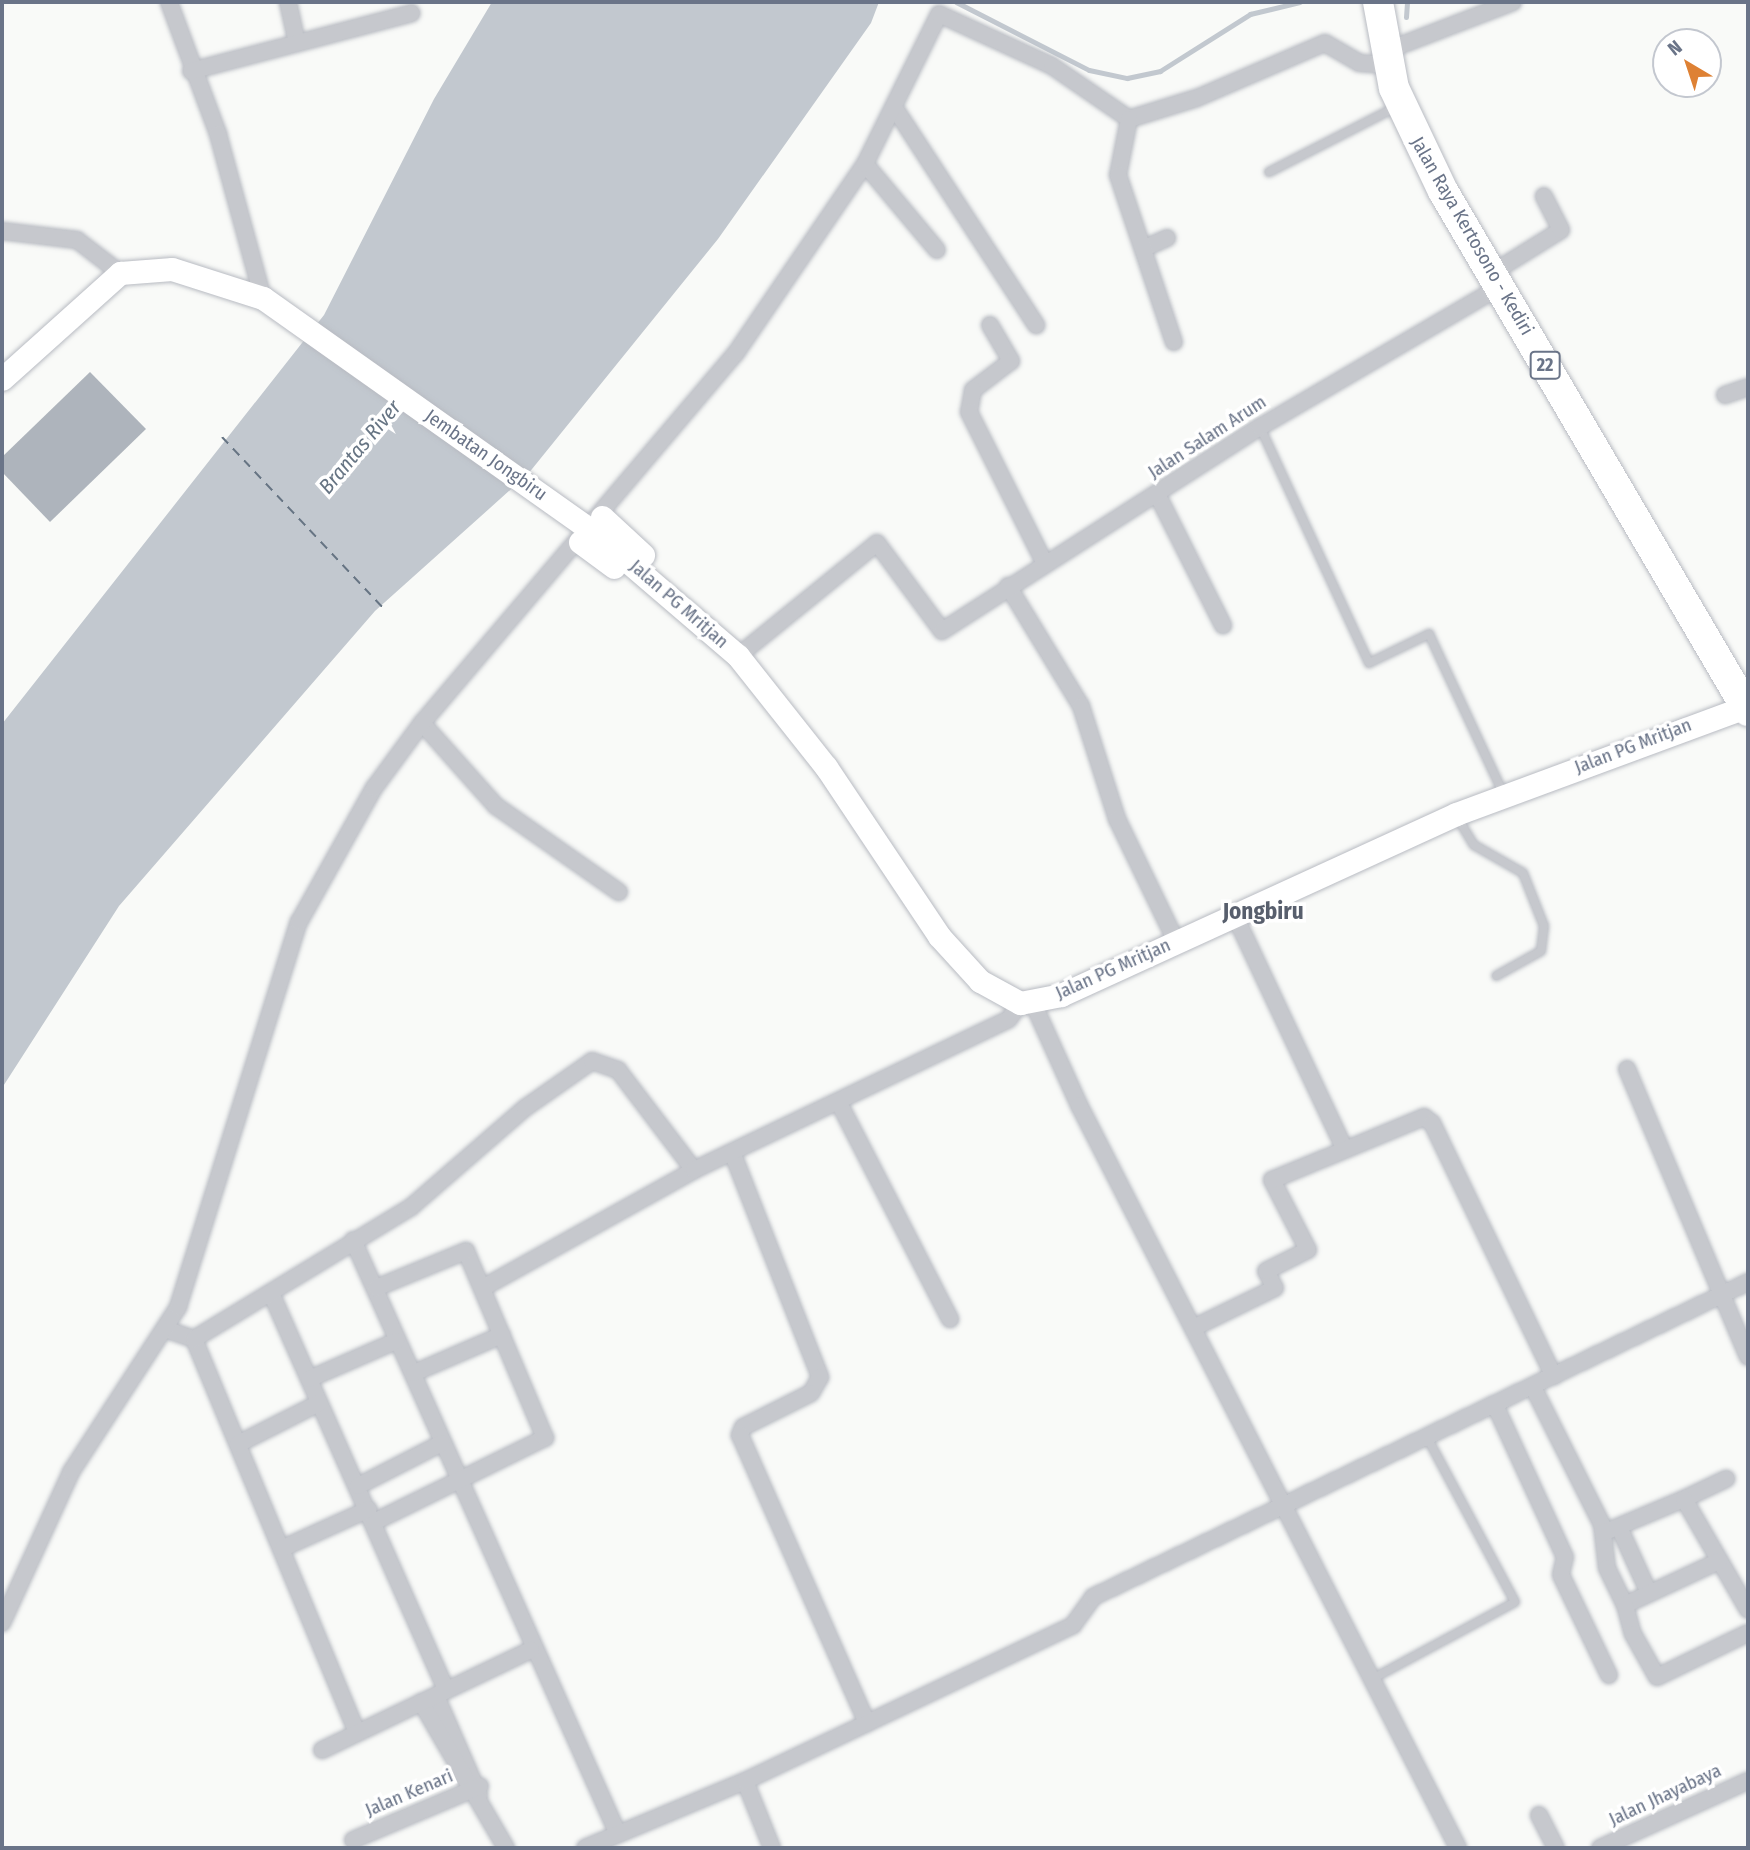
<!DOCTYPE html>
<style>
body{margin:0}
#map{position:relative;width:1750px;height:1850px;overflow:hidden;background:#f9faf8;font-family:"Fira Sans Condensed",sans-serif}
div>[style]{position:absolute}
[style*='--x']{left:calc(var(--x)*1px);top:calc(var(--y)*1px);width:calc(var(--w)*1px);rotate:calc(var(--a)*1deg)}
.water>*{inset:0;background:#c2c8cf}
.stream>*{height:5px;margin:-2.5px;padding:0 2.5px;transform-origin:2.5px;border-radius:2.5px;background:#c2c8cf}
.ferry>*{height:2px;margin-top:-1px;transform-origin:0;background:repeating-linear-gradient(90deg,#667483 0 9px,transparent 0 16px)}
.building>*{inset:0;background:#aeb4bc}
.roads{filter:drop-shadow(0 0 2px #b8bbc2) drop-shadow(0 0 2px #b8bbc2)}
.lane>*{height:8px;margin:-4px;padding:0 4px;transform-origin:4px;border-radius:4px;background:#c6c8cd}
.street>*{height:16px;margin:-8px;padding:0 8px;transform-origin:8px;border-radius:8px;background:#c6c8cd}
.secondary>*{height:23px;margin:-11.5px;padding:0 11.5px;transform-origin:11.5px;border-radius:11.5px;background:#fff}
.highway>*{height:30px;margin:-15px;padding:0 15px;transform-origin:15px;border-radius:15px;background:#fff}
span{translate:-50% -50%;white-space:nowrap;text-align:center;line-height:1.15;-webkit-text-stroke:7px #fff;paint-order:stroke}
.shield-label span{padding:2px 5px;background:#fff;border:2px solid;border-radius:5px;-webkit-text-stroke-width:0}
.shield-label{font-size:18px;color:#6a7488;font-weight:700}
.street-label{font-size:19px;color:#6a7488}
.water-label{font-size:21px;color:#667483;font-style:italic}
.quarter-label{font-size:23px;color:#585f6d;font-weight:700}
.frame{position:absolute;inset:0;border:4px solid #6a7488;pointer-events:none}
.north{position:absolute;left:1652px;top:28px;width:70px;height:70px;box-sizing:border-box;background:#fff;border:2px solid #c3c7cf;border-radius:50%;rotate:321deg;font-size:19px;font-weight:700;line-height:28px;text-align:center;color:#6a7488}
.north::after{content:'';display:block;margin:auto;width:24px;height:32px;background:#de8134;clip-path:polygon(50% 0,100% 100%,50% 72%,0 100%)}
</style>
<div id="map">
<div class="water">
<div style="clip-path:polygon(492px 2px,879px 2px,871px 23px,718px 239px,528px 474px,375px 611px,119px 906px,2px 1088px,2px 724px,324px 315px,434px 99px)"></div>
</div>
<div class="stream">
<div style="--x:956;--y:2;--w:149;--a:27.1"></div>
<div style="--x:1089;--y:70;--w:39;--a:12"></div>
<div style="--x:1127;--y:78;--w:34;--a:-12"></div>
<div style="--x:1160;--y:71;--w:107;--a:-32.3"></div>
<div style="--x:1250;--y:14;--w:51;--a:-13.5"></div>
<div style="--x:1406;--y:17;--w:15;--a:-86"></div>
</div>
<div class="ferry">
<div style="--x:222;--y:437;--w:235;--a:46.7"></div>
</div>
<div class="building">
<div style="clip-path:polygon(90px 372px,146px 429px,50px 522px,2px 472px,2px 457px)"></div>
</div>
<div class="roads">
<div class="lane">
<div style="--x:1269;--y:172;--w:145;--a:-27.1"></div>
<div style="--x:1260;--y:427;--w:260;--a:65.2"></div>
<div style="--x:1369;--y:663;--w:67;--a:-25.8"></div>
<div style="--x:1429;--y:634;--w:178;--a:65"></div>
<div style="--x:1457;--y:817;--w:33;--a:59"></div>
<div style="--x:1474;--y:845;--w:56;--a:29.7"></div>
<div style="--x:1523;--y:873;--w:57;--a:68.4"></div>
<div style="--x:1544;--y:926;--w:25;--a:97"></div>
<div style="--x:1541;--y:951;--w:51;--a:150.9"></div>
<div style="--x:1372;--y:1679;--w:162;--a:-28.3"></div>
<div style="--x:1515;--y:1602;--w:187;--a:-118.1"></div>
</div>
<div class="street">
<div style="--x:169;--y:2;--w:141;--a:69.6"></div>
<div style="--x:218;--y:134;--w:170;--a:74.7"></div>
<div style="--x:288;--y:2;--w:42;--a:77.6"></div>
<div style="--x:1383;--y:52;--w:139;--a:-21"></div>
<div style="--x:191;--y:71;--w:228;--a:-14.7"></div>
<div style="--x:896;--y:110;--w:257;--a:56.9"></div>
<div style="--x:1129;--y:119;--w:71;--a:-17.2"></div>
<div style="--x:1197;--y:98;--w:139;--a:-23.3"></div>
<div style="--x:1325;--y:43;--w:39;--a:30"></div>
<div style="--x:1359;--y:63;--w:28;--a:4"></div>
<div style="--x:865;--y:164;--w:112;--a:50.1"></div>
<div style="--x:2;--y:231;--w:76;--a:6.8"></div>
<div style="--x:77;--y:240;--w:54;--a:37.5"></div>
<div style="--x:1147;--y:247;--w:22;--a:-24"></div>
<div style="--x:1492;--y:273;--w:81;--a:-31.9"></div>
<div style="--x:1561;--y:230;--w:38;--a:-117"></div>
<div style="--x:990;--y:325;--w:42;--a:59.7"></div>
<div style="--x:1011;--y:361;--w:48;--a:142.7"></div>
<div style="--x:973;--y:390;--w:22;--a:100"></div>
<div style="--x:969;--y:412;--w:168;--a:63.4"></div>
<div style="--x:1725;--y:395;--w:24;--a:-19"></div>
<div style="--x:1157;--y:494;--w:147;--a:63.3"></div>
<div style="--x:1008;--y:586;--w:140;--a:58.7"></div>
<div style="--x:1081;--y:706;--w:119;--a:72.3"></div>
<div style="--x:1117;--y:819;--w:136;--a:64.2"></div>
<div style="--x:738;--y:656;--w:179;--a:-39.1"></div>
<div style="--x:877;--y:543;--w:109;--a:53.5"></div>
<div style="--x:942;--y:631;--w:378;--a:-32.7"></div>
<div style="--x:1260;--y:427;--w:278;--a:-30.3"></div>
<div style="--x:422;--y:723;--w:111;--a:48.3"></div>
<div style="--x:496;--y:806;--w:150;--a:35"></div>
<div style="--x:1235;--y:916;--w:256;--a:64.8"></div>
<div style="--x:1033;--y:1003;--w:112;--a:65.7"></div>
<div style="--x:1079;--y:1105;--w:834;--a:62.97"></div>
<div style="--x:1627;--y:1069;--w:312;--a:67.2"></div>
<div style="--x:839;--y:1103;--w:243;--a:62.8"></div>
<div style="--x:732;--y:1152;--w:242;--a:68.6"></div>
<div style="--x:820;--y:1377;--w:18;--a:119"></div>
<div style="--x:811;--y:1393;--w:76;--a:153.4"></div>
<div style="--x:743;--y:1427;--w:9;--a:111"></div>
<div style="--x:740;--y:1435;--w:315;--a:66.2"></div>
<div style="--x:353;--y:1240;--w:650;--a:65.96"></div>
<div style="--x:484;--y:1287;--w:240;--a:-29.1"></div>
<div style="--x:271;--y:1293;--w:434;--a:66.2"></div>
<div style="--x:1193;--y:1328;--w:91;--a:-26"></div>
<div style="--x:1275;--y:1288;--w:19;--a:-118"></div>
<div style="--x:1266;--y:1271;--w:47;--a:-26.6"></div>
<div style="--x:1308;--y:1250;--w:79;--a:-117.2"></div>
<div style="--x:1272;--y:1180;--w:165;--a:-22.5"></div>
<div style="--x:1424;--y:1117;--w:10;--a:37"></div>
<div style="--x:1432;--y:1123;--w:281;--a:64.3"></div>
<div style="--x:165;--y:1329;--w:31;--a:19"></div>
<div style="--x:194;--y:1339;--w:425;--a:67.5"></div>
<div style="--x:194;--y:1339;--w:254;--a:-31.3"></div>
<div style="--x:411;--y:1207;--w:151;--a:-41"></div>
<div style="--x:525;--y:1108;--w:82;--a:-35"></div>
<div style="--x:592;--y:1061;--w:28;--a:19"></div>
<div style="--x:618;--y:1070;--w:126;--a:52.8"></div>
<div style="--x:694;--y:1170;--w:349;--a:-25.6"></div>
<div style="--x:1009;--y:1019;--w:19;--a:-55"></div>
<div style="--x:414;--y:1373;--w:96;--a:-23.4"></div>
<div style="--x:309;--y:1379;--w:95;--a:-23.6"></div>
<div style="--x:1533;--y:1387;--w:154;--a:63.4"></div>
<div style="--x:1602;--y:1525;--w:43;--a:83.4"></div>
<div style="--x:1607;--y:1568;--w:41;--a:64.1"></div>
<div style="--x:1495;--y:1405;--w:167;--a:65.3"></div>
<div style="--x:1565;--y:1557;--w:18;--a:103"></div>
<div style="--x:1561;--y:1575;--w:111;--a:64.4"></div>
<div style="--x:238;--y:1444;--w:91;--a:-26.8"></div>
<div style="--x:358;--y:1486;--w:94;--a:-27.1"></div>
<div style="--x:1684;--y:1499;--w:47;--a:-25.5"></div>
<div style="--x:374;--y:1522;--w:191;--a:-26.2"></div>
<div style="--x:545;--y:1438;--w:203;--a:-112.9"></div>
<div style="--x:466;--y:1251;--w:97;--a:157.7"></div>
<div style="--x:1619;--y:1527;--w:72;--a:65.6"></div>
<div style="--x:1603;--y:1533;--w:88;--a:-22.8"></div>
<div style="--x:1684;--y:1499;--w:128;--a:60"></div>
<div style="--x:283;--y:1548;--w:94;--a:-24.4"></div>
<div style="--x:1719;--y:1561;--w:104;--a:154.9"></div>
<div style="--x:1625;--y:1605;--w:30;--a:75"></div>
<div style="--x:1633;--y:1634;--w:49;--a:60.8"></div>
<div style="--x:1657;--y:1677;--w:101;--a:-25.8"></div>
<div style="--x:2;--y:1623;--w:166;--a:-65.4"></div>
<div style="--x:71;--y:1472;--w:197;--a:-57"></div>
<div style="--x:178;--y:1307;--w:404;--a:-72.6"></div>
<div style="--x:299;--y:922;--w:154;--a:-60.8"></div>
<div style="--x:374;--y:788;--w:81;--a:-53.6"></div>
<div style="--x:422;--y:723;--w:485;--a:-49.7"></div>
<div style="--x:736;--y:353;--w:229;--a:-55.7"></div>
<div style="--x:865;--y:164;--w:167;--a:-63.7"></div>
<div style="--x:939;--y:14;--w:124;--a:24.7"></div>
<div style="--x:1052;--y:66;--w:93;--a:34.5"></div>
<div style="--x:1129;--y:119;--w:57;--a:101.1"></div>
<div style="--x:1118;--y:175;--w:176;--a:71.5"></div>
<div style="--x:436;--y:1696;--w:108;--a:66.5"></div>
<div style="--x:421;--y:1702;--w:169;--a:59.8"></div>
<div style="--x:322;--y:1750;--w:232;--a:-25.6"></div>
<div style="--x:745;--y:1781;--w:72;--a:68.1"></div>
<div style="--x:1539;--y:1815;--w:37;--a:63"></div>
<div style="--x:353;--y:1840;--w:138;--a:-23"></div>
<div style="--x:585;--y:1848;--w:173;--a:-22.7"></div>
<div style="--x:745;--y:1781;--w:363;--a:-25.4"></div>
<div style="--x:1073;--y:1625;--w:34;--a:-54"></div>
<div style="--x:1093;--y:1597;--w:727;--a:-25.68"></div>
<div style="--x:1600;--y:1848;--w:162;--a:-24.4"></div>
</div>
<div class="secondary">
<div style="--x:2;--y:379;--w:159;--a:-41.9"></div>
<div style="--x:120;--y:273;--w:52;--a:-4.4"></div>
<div style="--x:172;--y:269;--w:96;--a:17.7"></div>
<div style="--x:263;--y:298;--w:402;--a:35.3"></div>
<div style="--x:591;--y:530;--w:194;--a:40.6"></div>
<div style="--x:738;--y:656;--w:142;--a:51.6"></div>
<div style="--x:826;--y:767;--w:203;--a:56.2"></div>
<div style="--x:939;--y:936;--w:61;--a:47.7"></div>
<div style="--x:980;--y:981;--w:46;--a:28.8"></div>
<div style="--x:1020;--y:1003;--w:42;--a:-11"></div>
<div style="--x:1061;--y:995;--w:434;--a:-24.6"></div>
<div style="--x:1456;--y:814;--w:311;--a:-20.3"></div>
<div style="--x:602;--y:517;--w:56;--a:42.8"></div>
<div style="--x:580;--y:542;--w:42;--a:36.3"></div>
</div>
<div class="highway">
<div style="--x:1378;--y:2;--w:87;--a:79.5"></div>
<div style="--x:1394;--y:88;--w:114;--a:64.6"></div>
<div style="--x:1443;--y:191;--w:603;--a:59.61"></div>
</div>
</div>
<div class="shield-label">
<span style="left:1545px;top:365px">22</span>
</div>
<div class="street-label">
<span style="left:1472px;top:236px;rotate:60deg">Jalan Raya Kertosono - Kediri</span>
<span style="left:1207px;top:437px;rotate:-33deg">Jalan Salam Arum</span>
<span style="left:486px;top:455px;rotate:35deg">Jembatan Jongbiru</span>
<span style="left:679px;top:604px;rotate:41deg">Jalan PG Mritjan</span>
<span style="left:1633px;top:746px;rotate:-21deg">Jalan PG Mritjan</span>
<span style="left:1113px;top:969px;rotate:-24deg">Jalan PG Mritjan</span>
<span style="left:409px;top:1793px;rotate:-23deg">Jalan Kenari</span>
<span style="left:1665px;top:1795px;rotate:-25deg">Jalan Jhayabaya</span>
</div>
<div class="water-label">
<span style="left:360px;top:447px;rotate:-50deg">Brantas River</span>
</div>
<div class="quarter-label">
<span style="left:1263px;top:911px">Jongbiru</span>
</div>
<div class="frame"></div>
<div class="north">N</div>
</div>
